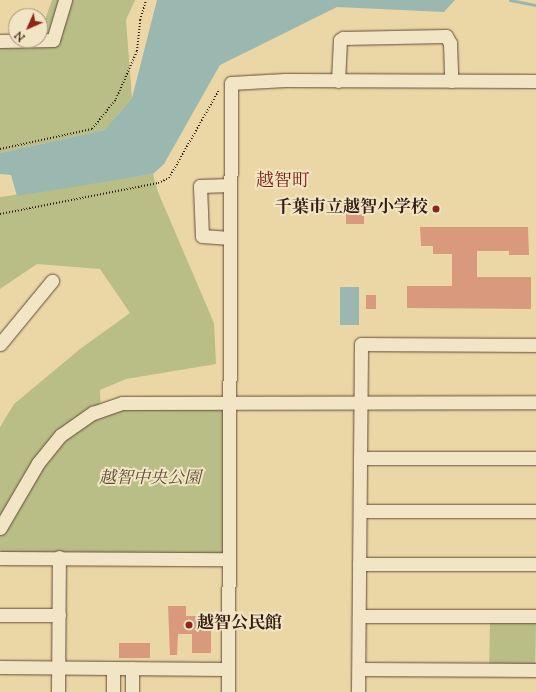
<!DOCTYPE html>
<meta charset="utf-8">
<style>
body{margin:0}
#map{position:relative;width:536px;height:692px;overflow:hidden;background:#ebd7a6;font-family:"Sorts Mill Goudy","Noto Serif JP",serif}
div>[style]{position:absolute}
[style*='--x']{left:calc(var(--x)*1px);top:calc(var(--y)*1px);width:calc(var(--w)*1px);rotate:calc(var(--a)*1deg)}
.green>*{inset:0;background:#b8be86;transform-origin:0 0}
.water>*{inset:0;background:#9bb8b0;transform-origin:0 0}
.stream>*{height:3px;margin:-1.5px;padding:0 1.5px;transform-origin:1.5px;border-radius:1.5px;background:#9bb8b0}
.building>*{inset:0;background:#d8997c;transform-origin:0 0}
.path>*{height:2px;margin-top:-1px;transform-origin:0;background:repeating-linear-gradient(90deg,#361d11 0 1px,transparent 0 3px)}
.roads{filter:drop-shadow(0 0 1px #634c36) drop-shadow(0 0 1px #634c36)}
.minor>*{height:13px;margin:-6.5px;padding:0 6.5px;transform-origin:6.5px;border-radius:6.5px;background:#f2e5c5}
.dots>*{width:11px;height:11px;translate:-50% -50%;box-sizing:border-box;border:2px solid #f2e5c5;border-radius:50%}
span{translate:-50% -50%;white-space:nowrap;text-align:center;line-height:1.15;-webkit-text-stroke:4px #f2e5c5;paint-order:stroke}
.poi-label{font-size:17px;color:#361d11;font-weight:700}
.right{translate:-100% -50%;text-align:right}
.left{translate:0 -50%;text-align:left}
.park-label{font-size:17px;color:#5d4d34;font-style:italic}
.neighbourhood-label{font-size:18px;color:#7a1f14}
.north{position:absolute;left:8px;top:8px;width:40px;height:40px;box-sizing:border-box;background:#f2e5c5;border:1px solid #a7957d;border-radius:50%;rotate:225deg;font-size:11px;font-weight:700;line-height:16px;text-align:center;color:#361d11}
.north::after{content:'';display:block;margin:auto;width:14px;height:18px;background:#8f2418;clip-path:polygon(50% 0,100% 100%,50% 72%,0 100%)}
</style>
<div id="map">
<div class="green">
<div style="clip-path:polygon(52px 0,135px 0,126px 20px,132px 98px,104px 130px,0 153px,0 36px,40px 34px)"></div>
<div style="clip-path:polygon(153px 174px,158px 192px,214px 323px,216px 364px,126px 379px,100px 390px,101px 417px,138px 405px,226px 405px,224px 556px,3px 553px,0 550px,0 427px,14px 404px,80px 349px,130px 313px,100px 269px,37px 264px,0 289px,0 197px)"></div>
<div style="left:490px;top:620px;width:46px;height:45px;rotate:1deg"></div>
</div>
<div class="water">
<div style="clip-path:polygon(157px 0,455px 0,444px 12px,337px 7px,220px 65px,164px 164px,153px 174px,17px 196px,11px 175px,0 174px,0 153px,104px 130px,132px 98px)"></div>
<div style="left:340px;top:287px;width:19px;height:38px"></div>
</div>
<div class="stream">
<div style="--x:510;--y:0;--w:26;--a:11"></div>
</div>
<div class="building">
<div style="left:346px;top:214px;width:18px;height:10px"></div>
<div style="clip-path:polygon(420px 227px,528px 227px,529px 255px,509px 255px,509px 251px,477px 251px,477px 277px,531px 277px,531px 309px,407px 308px,407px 286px,452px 286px,452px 254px,433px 254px,433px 246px,421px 246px)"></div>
<div style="left:376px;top:295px;width:14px;height:10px;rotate:90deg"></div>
<div style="clip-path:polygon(168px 606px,186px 606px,186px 616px,211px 616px,211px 653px,192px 653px,192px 634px,178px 634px,177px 655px,170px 655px)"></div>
<div style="left:119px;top:643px;width:31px;height:15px"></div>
</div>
<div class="path">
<div style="--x:0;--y:149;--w:94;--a:-12.3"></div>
<div style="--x:92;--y:129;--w:38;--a:-51"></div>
<div style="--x:116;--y:99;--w:52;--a:-66.4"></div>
<div style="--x:137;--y:51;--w:31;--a:-84"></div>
<div style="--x:140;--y:20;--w:21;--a:-73"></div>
<div style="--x:0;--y:214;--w:161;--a:-11.1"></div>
<div style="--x:158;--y:183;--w:12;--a:-24"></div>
<div style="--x:169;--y:178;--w:101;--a:-60.4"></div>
</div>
<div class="roads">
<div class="minor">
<div style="--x:0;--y:41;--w:53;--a:-1.1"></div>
<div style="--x:53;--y:40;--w:42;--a:-73.3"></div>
<div style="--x:338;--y:81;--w:41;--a:-87.2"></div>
<div style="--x:340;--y:40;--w:4;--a:-34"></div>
<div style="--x:343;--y:38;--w:103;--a:-1.1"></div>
<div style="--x:446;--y:36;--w:8;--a:60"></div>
<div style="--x:450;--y:43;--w:38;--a:88"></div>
<div style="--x:230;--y:238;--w:28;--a:-176"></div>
<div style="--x:202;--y:236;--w:50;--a:-92.3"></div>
<div style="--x:200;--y:186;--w:30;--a:-2"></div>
<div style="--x:0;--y:344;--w:82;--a:-50.5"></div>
<div style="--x:360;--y:458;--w:176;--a:0"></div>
<div style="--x:360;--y:511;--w:176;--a:0"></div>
<div style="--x:0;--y:528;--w:75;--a:-59.7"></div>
<div style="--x:38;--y:463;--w:36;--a:-51"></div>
<div style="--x:61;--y:435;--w:39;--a:-35"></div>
<div style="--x:93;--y:413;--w:31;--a:-19"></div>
<div style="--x:122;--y:403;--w:414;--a:-0.1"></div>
<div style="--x:0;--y:558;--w:229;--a:0.3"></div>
<div style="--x:359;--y:564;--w:177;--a:0"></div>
<div style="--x:0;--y:615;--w:59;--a:0"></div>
<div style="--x:359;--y:616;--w:177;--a:0"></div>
<div style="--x:0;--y:667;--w:228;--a:0.5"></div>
<div style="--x:113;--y:668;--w:24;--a:90"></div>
<div style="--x:359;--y:669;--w:177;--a:0.3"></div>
<div style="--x:58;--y:692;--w:135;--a:-89.6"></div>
<div style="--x:132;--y:692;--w:24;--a:-90"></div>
<div style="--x:228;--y:692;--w:609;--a:-89.72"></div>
<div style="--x:231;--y:83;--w:54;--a:-3.2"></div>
<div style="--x:285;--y:80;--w:251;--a:0.2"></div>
<div style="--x:358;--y:692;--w:348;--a:-89.5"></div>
<div style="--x:361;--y:344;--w:175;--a:0.3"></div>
</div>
</div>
<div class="dots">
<div style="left:436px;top:209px;background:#8f2418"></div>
<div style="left:189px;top:625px;background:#8f2418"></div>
</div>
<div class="poi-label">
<span class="right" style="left:428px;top:209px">千葉市立越智小学校</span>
<span class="left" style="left:197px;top:625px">越智公民館</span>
</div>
<div class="park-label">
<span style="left:150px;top:480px">越智中央公園</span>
</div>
<div class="neighbourhood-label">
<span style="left:283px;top:182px">越智町</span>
</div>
<div class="north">N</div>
</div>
